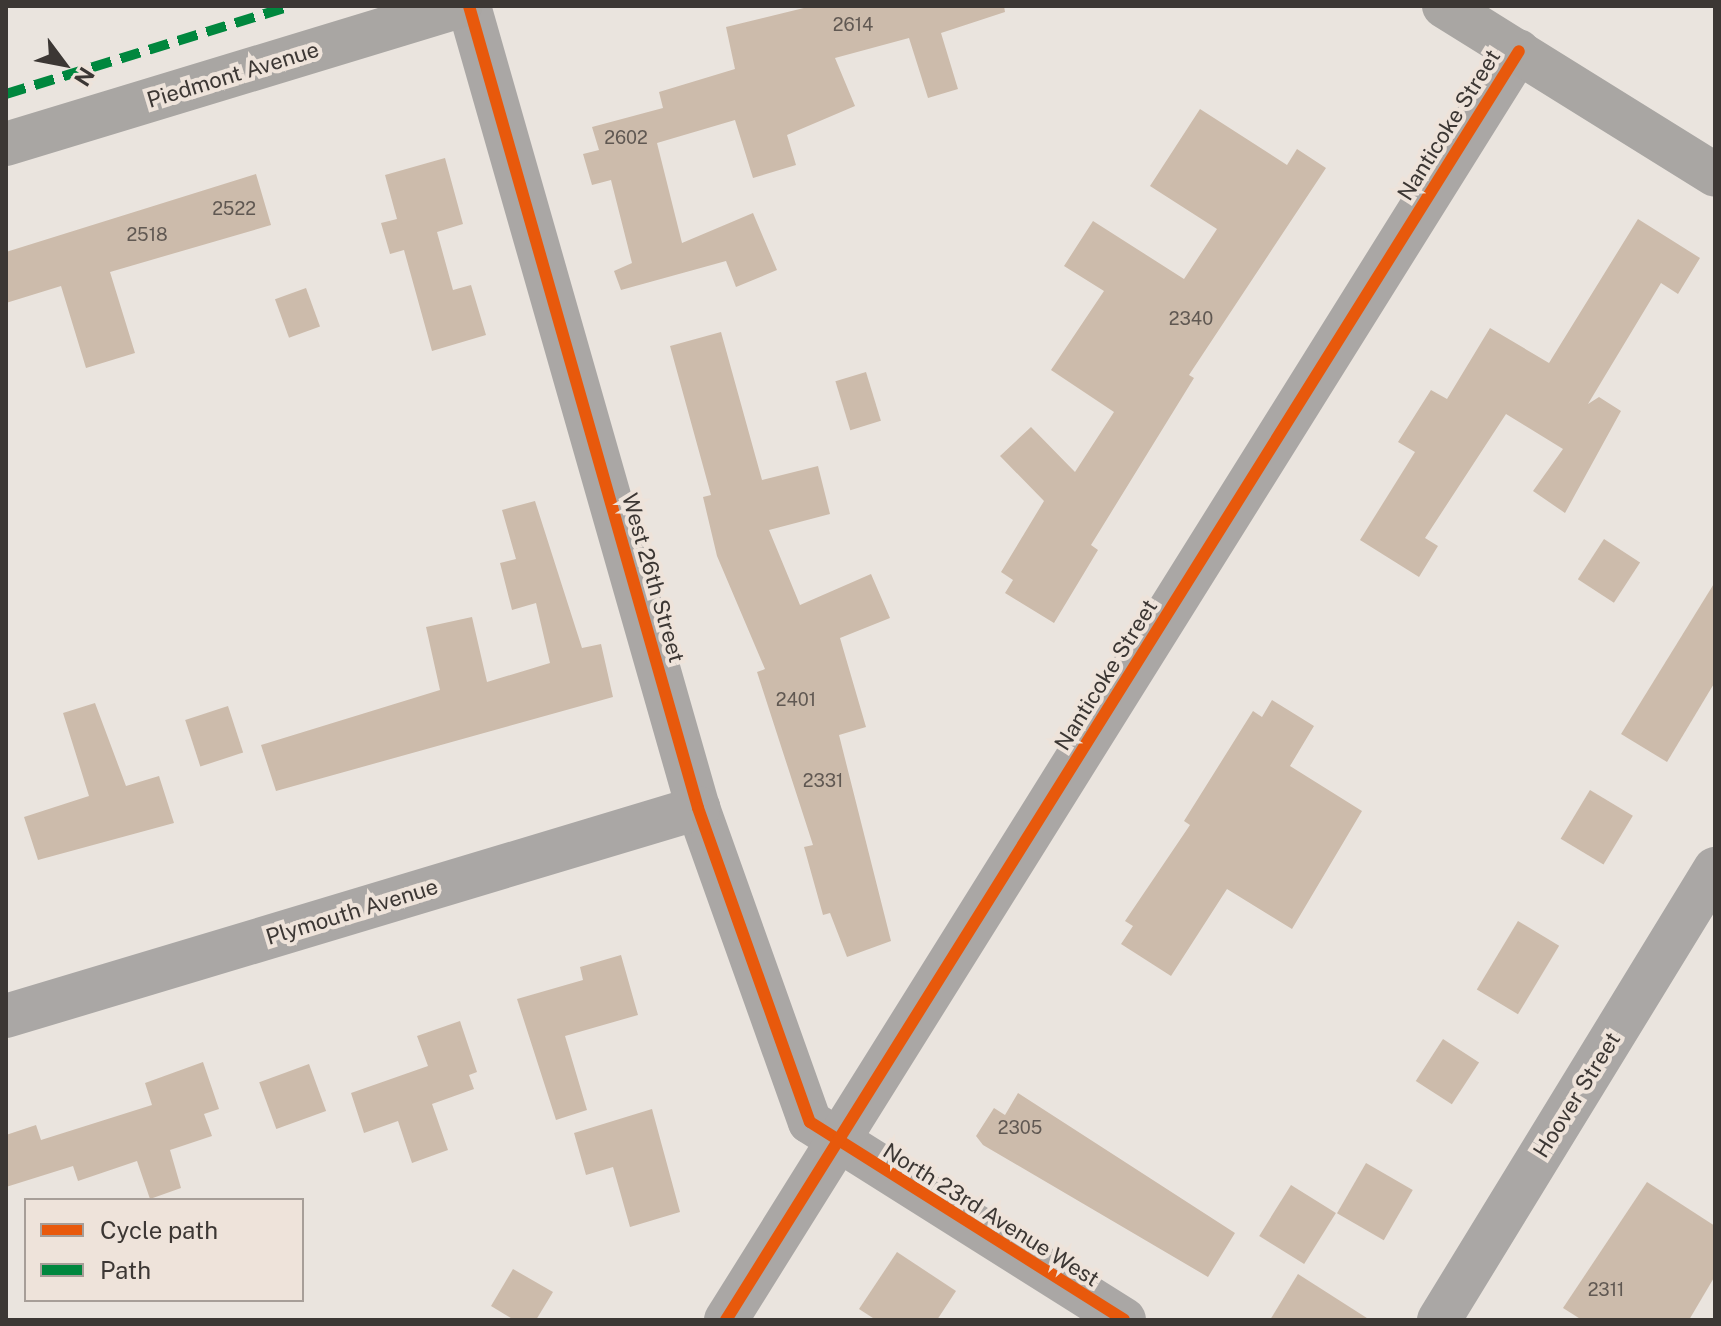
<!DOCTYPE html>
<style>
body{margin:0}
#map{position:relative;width:1721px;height:1326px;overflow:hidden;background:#eae4de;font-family:"Public Sans",sans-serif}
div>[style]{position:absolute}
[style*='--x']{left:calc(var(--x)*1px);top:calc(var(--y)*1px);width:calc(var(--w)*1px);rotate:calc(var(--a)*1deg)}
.building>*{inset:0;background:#ccbbab;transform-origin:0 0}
.street>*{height:44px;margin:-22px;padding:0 22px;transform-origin:22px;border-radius:22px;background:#aaa7a5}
.secondary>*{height:44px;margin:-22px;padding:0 22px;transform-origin:22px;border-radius:22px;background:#a9a6a3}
.quiet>*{height:10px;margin-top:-5px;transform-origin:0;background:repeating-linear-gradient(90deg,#00873e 0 20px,transparent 0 30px)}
.cycleway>*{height:12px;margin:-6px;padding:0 6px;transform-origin:6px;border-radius:6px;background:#e8590c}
span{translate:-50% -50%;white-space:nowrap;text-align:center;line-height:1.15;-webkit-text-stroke:8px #eee3da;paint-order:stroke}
.number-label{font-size:18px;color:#605852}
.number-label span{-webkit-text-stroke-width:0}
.street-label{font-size:22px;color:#3c3734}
.frame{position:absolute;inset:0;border:8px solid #3c3734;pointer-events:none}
.legend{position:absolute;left:24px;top:1198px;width:280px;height:104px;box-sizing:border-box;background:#eee3da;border:2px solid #a79e98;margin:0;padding:10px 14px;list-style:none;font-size:24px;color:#3c3734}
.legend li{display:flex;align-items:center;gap:16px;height:40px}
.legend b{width:40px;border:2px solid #a79e98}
.north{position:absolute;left:24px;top:24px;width:80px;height:80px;-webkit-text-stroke:6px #eee3da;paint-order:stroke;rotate:122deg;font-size:22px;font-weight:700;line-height:32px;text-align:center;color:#3c3734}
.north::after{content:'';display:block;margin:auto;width:28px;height:36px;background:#3c3734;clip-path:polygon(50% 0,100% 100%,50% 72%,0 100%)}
</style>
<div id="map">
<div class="building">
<div style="clip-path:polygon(812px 6px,1004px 6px,1005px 12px,941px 33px,958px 89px,928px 98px,909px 38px,835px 58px,855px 106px,787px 135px,796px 165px,753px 178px,735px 120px,657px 143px,682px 243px,753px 213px,777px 270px,736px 287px,726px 261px,621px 290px,614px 271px,632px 263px,611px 180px,592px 185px,583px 154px,599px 150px,592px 127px,663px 108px,659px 92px,735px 69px,726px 27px)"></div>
<div style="clip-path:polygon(1200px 109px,1287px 165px,1297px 149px,1326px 168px,1189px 375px,1194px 378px,1091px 545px,1098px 550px,1054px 623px,1005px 593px,1013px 580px,1001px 572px,1044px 501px,1000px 456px,1031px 427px,1075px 472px,1114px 412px,1051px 370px,1104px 291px,1064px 266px,1093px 221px,1184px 279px,1217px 229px,1150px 186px)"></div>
<div style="clip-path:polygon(445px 158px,463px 224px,437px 232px,453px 290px,471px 285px,486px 335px,432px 351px,404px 250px,390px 254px,381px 223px,397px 219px,385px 175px)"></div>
<div style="clip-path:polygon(256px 174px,271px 225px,110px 272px,135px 353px,86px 368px,61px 286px,6px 303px,6px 252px)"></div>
<div style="clip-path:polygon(1638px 219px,1700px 258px,1678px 294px,1661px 283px,1588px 404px,1599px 397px,1621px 411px,1565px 513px,1533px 491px,1563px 449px,1506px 414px,1425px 538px,1438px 546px,1419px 577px,1360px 540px,1415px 452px,1398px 442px,1431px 390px,1447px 399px,1490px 328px,1549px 363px)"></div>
<div style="left:306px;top:288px;width:41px;height:33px;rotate:70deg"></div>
<div style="clip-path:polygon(721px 332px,762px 480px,818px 466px,830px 514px,769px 530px,800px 605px,871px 574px,890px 618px,840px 638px,866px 727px,839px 735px,891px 941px,847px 957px,830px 913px,823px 915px,804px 847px,813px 845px,757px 672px,765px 669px,717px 556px,703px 497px,711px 495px,670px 346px)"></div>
<div style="left:866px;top:372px;width:51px;height:32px;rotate:73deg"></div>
<div style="clip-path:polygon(535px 501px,582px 648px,601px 644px,613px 697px,276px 791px,261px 745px,440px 690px,426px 627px,472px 617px,487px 682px,550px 663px,536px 603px,512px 610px,500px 563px,516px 559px,502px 510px)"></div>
<div style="left:1604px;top:539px;width:43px;height:48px;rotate:33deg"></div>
<div style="clip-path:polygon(1715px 582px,1715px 682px,1667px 762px,1621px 734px)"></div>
<div style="clip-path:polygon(1272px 700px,1314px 726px,1290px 766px,1362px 811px,1292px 929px,1227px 889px,1171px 976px,1121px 944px,1133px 926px,1125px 921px,1190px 825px,1184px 821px,1253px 711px,1262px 717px)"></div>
<div style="clip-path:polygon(95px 703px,126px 786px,159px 776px,174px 823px,38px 860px,24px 817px,89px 796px,63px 713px)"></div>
<div style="left:228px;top:706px;width:49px;height:45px;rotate:72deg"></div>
<div style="left:1590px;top:790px;width:50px;height:57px;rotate:31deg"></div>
<div style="left:1518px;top:921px;width:48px;height:80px;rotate:31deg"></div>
<div style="clip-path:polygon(621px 955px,638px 1015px,565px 1036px,587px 1110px,556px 1120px,517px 999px,583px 980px,580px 967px)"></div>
<div style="clip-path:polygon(460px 1021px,477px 1072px,469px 1075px,474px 1089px,432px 1104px,448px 1150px,412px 1163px,398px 1121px,364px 1133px,351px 1093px,428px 1066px,417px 1036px)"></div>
<div style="left:1443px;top:1039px;width:43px;height:50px;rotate:33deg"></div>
<div style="clip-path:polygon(203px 1062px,219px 1109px,204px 1114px,212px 1136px,170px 1150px,181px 1188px,150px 1199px,137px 1161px,78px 1181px,73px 1166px,6px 1187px,6px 1135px,36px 1125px,41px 1140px,152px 1105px,145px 1083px)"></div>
<div style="left:309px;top:1064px;width:50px;height:53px;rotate:70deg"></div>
<div style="clip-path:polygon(1018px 1093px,1235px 1233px,1208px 1277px,983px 1145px,976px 1136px,994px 1108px,1005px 1115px)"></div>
<div style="clip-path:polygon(652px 1109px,680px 1212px,630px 1227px,613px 1167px,586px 1175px,574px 1133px)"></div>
<div style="left:1366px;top:1163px;width:54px;height:58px;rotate:30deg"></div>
<div style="clip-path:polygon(1647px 1182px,1715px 1226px,1715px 1276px,1689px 1320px,1582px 1320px,1563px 1308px)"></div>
<div style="left:1291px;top:1185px;width:53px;height:60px;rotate:32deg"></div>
<div style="clip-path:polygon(897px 1252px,956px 1291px,937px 1320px,876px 1320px,859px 1309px)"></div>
<div style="clip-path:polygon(513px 1269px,553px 1292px,536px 1320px,514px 1320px,491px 1306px)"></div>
<div style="clip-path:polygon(1298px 1274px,1370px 1320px,1270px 1320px)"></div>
</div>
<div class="street">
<div style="--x:469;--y:6;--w:834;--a:74.06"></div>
<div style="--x:698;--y:808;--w:333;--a:70.4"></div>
<div style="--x:810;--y:1122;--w:371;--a:32.2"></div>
<div style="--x:6;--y:1016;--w:723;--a:-16.73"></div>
<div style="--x:726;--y:1320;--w:1496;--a:-58"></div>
<div style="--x:1439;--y:1320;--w:529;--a:-58.53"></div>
</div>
<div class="secondary">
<div style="--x:1444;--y:6;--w:319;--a:31.9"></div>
<div style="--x:6;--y:144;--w:475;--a:-16.9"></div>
</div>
<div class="quiet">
<div style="--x:6;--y:94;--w:297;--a:-17.2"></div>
</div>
<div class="cycleway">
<div style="--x:469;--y:6;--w:834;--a:74.06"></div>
<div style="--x:698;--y:808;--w:333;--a:70.4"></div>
<div style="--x:810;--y:1122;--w:371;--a:32.2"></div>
<div style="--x:726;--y:1320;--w:1496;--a:-58"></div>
</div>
<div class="number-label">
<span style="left:853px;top:25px">2614</span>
<span style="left:626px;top:138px">2602</span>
<span style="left:234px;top:209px">2522</span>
<span style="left:147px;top:235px">2518</span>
<span style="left:1191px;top:319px">2340</span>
<span style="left:796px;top:700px">2401</span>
<span style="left:823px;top:781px">2331</span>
<span style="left:1020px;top:1128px">2305</span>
<span style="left:1606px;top:1290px">2311</span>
</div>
<div class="street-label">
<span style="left:233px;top:75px;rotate:-17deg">Piedmont Avenue</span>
<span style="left:1449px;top:125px;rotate:-58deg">Nanticoke Street</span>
<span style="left:653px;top:578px;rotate:74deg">West 26th Street</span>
<span style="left:1106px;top:675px;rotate:-58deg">Nanticoke Street</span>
<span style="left:352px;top:912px;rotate:-17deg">Plymouth Avenue</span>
<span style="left:1577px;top:1095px;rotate:-58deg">Hoover Street</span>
<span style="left:991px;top:1215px;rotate:32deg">North 23rd Avenue West</span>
</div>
<div class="frame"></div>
<ul class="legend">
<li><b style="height:10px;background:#e8590c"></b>Cycle path</li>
<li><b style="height:10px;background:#00873e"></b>Path</li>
</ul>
<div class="north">N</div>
</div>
